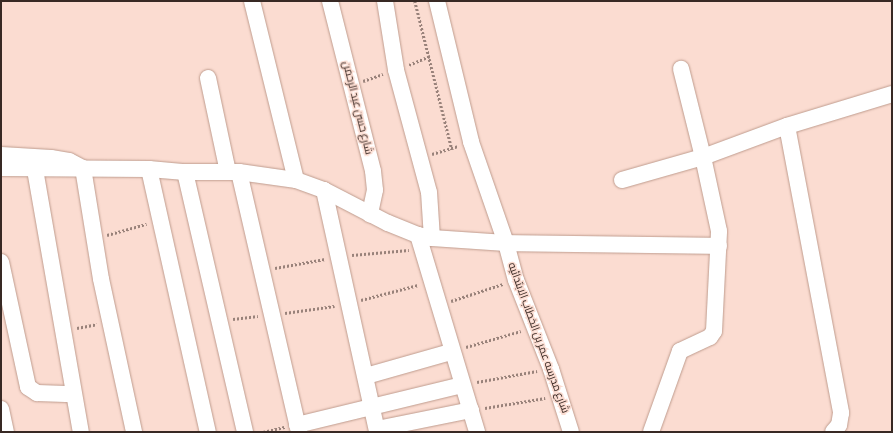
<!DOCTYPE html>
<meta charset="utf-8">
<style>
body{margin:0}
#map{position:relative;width:893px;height:433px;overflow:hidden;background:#fbdcd1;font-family:"Sofia Sans Condensed",Cairo,sans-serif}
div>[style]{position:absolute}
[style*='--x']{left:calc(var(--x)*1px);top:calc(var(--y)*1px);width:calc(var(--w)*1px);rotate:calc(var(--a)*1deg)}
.path>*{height:2.5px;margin-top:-1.25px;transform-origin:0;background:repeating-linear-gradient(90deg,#99827a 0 2px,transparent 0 4px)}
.roads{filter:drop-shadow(0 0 1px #bf9c8e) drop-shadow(0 0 1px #bf9c8e)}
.minor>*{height:16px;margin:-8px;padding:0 8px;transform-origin:8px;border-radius:8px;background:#fff}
span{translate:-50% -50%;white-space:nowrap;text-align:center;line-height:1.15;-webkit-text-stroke:3px #fbdcd1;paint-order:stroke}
.street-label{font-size:11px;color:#382924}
.frame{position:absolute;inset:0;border:2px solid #382924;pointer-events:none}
</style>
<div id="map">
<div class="path">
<div style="--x:415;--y:1;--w:153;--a:76"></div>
<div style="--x:409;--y:65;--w:23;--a:-23"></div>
<div style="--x:363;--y:81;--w:21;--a:-19"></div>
<div style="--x:432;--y:154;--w:27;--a:-17"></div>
<div style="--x:107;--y:235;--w:41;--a:-15.8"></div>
<div style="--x:352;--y:255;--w:57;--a:-5"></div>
<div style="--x:275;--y:268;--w:51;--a:-10.2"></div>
<div style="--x:361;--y:300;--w:59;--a:-14.7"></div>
<div style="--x:451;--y:301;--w:55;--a:-18.1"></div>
<div style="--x:285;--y:313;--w:50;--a:-8"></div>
<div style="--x:233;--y:319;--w:25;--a:-7"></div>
<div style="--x:77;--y:328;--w:20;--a:-11"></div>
<div style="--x:466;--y:347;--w:57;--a:-16.2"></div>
<div style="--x:477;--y:382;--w:61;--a:-10.4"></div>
<div style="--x:485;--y:408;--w:61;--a:-9.5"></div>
<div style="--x:263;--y:432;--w:23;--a:-13"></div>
</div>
<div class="roads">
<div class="minor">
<div style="--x:252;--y:1;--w:184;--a:76.2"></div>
<div style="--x:330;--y:1;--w:175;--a:75.8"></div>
<div style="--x:373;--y:171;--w:19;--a:84"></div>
<div style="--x:375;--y:190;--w:25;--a:102"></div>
<div style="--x:385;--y:1;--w:70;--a:80.9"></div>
<div style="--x:396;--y:70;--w:126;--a:74.9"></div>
<div style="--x:429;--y:192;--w:46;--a:86.3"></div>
<div style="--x:437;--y:1;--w:145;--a:76.4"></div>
<div style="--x:471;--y:142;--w:107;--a:70.9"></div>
<div style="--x:506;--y:243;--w:38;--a:75"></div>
<div style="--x:516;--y:280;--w:96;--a:68.5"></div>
<div style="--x:551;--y:369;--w:66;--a:72.4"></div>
<div style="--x:208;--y:78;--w:96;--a:78"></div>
<div style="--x:787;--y:126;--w:292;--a:79.3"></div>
<div style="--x:841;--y:413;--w:12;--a:99"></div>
<div style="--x:839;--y:425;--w:9;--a:131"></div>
<div style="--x:1;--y:155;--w:50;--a:3.4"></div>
<div style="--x:51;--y:158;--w:18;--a:9"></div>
<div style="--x:69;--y:161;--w:16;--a:27"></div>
<div style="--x:83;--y:168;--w:112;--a:80.8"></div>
<div style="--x:101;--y:279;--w:157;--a:77.8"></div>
<div style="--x:33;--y:158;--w:278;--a:80.1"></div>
<div style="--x:1;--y:168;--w:148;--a:0.4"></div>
<div style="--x:149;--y:169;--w:36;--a:5"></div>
<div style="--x:185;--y:172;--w:54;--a:0"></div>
<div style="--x:239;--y:172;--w:58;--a:8"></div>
<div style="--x:296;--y:180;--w:30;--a:20"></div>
<div style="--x:324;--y:190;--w:72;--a:27.3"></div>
<div style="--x:388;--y:223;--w:32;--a:22"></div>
<div style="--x:418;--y:235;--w:14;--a:12"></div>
<div style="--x:432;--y:238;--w:74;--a:3.9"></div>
<div style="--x:506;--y:243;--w:213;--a:0.8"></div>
<div style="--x:149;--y:169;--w:270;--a:77.4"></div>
<div style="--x:185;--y:172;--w:267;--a:77"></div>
<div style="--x:239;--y:172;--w:267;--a:77"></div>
<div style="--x:622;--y:180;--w:84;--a:-15.9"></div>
<div style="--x:703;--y:157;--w:91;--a:-104"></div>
<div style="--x:324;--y:190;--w:248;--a:77.6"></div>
<div style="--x:418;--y:235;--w:206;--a:73.3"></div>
<div style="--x:1;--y:262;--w:128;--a:77.8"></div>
<div style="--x:28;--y:387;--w:11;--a:34"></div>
<div style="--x:37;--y:393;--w:36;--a:2"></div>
<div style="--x:366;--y:376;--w:88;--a:-15.8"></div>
<div style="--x:1;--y:409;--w:24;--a:78"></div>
<div style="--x:297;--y:425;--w:170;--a:-13.6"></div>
<div style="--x:377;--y:429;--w:96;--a:-11.4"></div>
<div style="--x:651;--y:432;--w:86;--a:-70.3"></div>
<div style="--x:680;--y:351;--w:33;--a:-25"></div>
<div style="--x:710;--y:337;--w:7;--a:-56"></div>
<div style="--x:714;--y:331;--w:100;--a:-87.1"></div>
<div style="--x:719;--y:231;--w:76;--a:-102.2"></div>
<div style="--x:703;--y:157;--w:90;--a:-20.3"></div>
<div style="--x:787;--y:126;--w:110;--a:-16.9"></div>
</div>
</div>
<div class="street-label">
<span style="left:357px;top:108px;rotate:76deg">شارع حسن عبد الرحمن</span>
<span style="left:538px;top:338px;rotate:70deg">شارع مدرسه عمر بن الخطاب الابتدائيه</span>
</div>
<div class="frame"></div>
</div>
